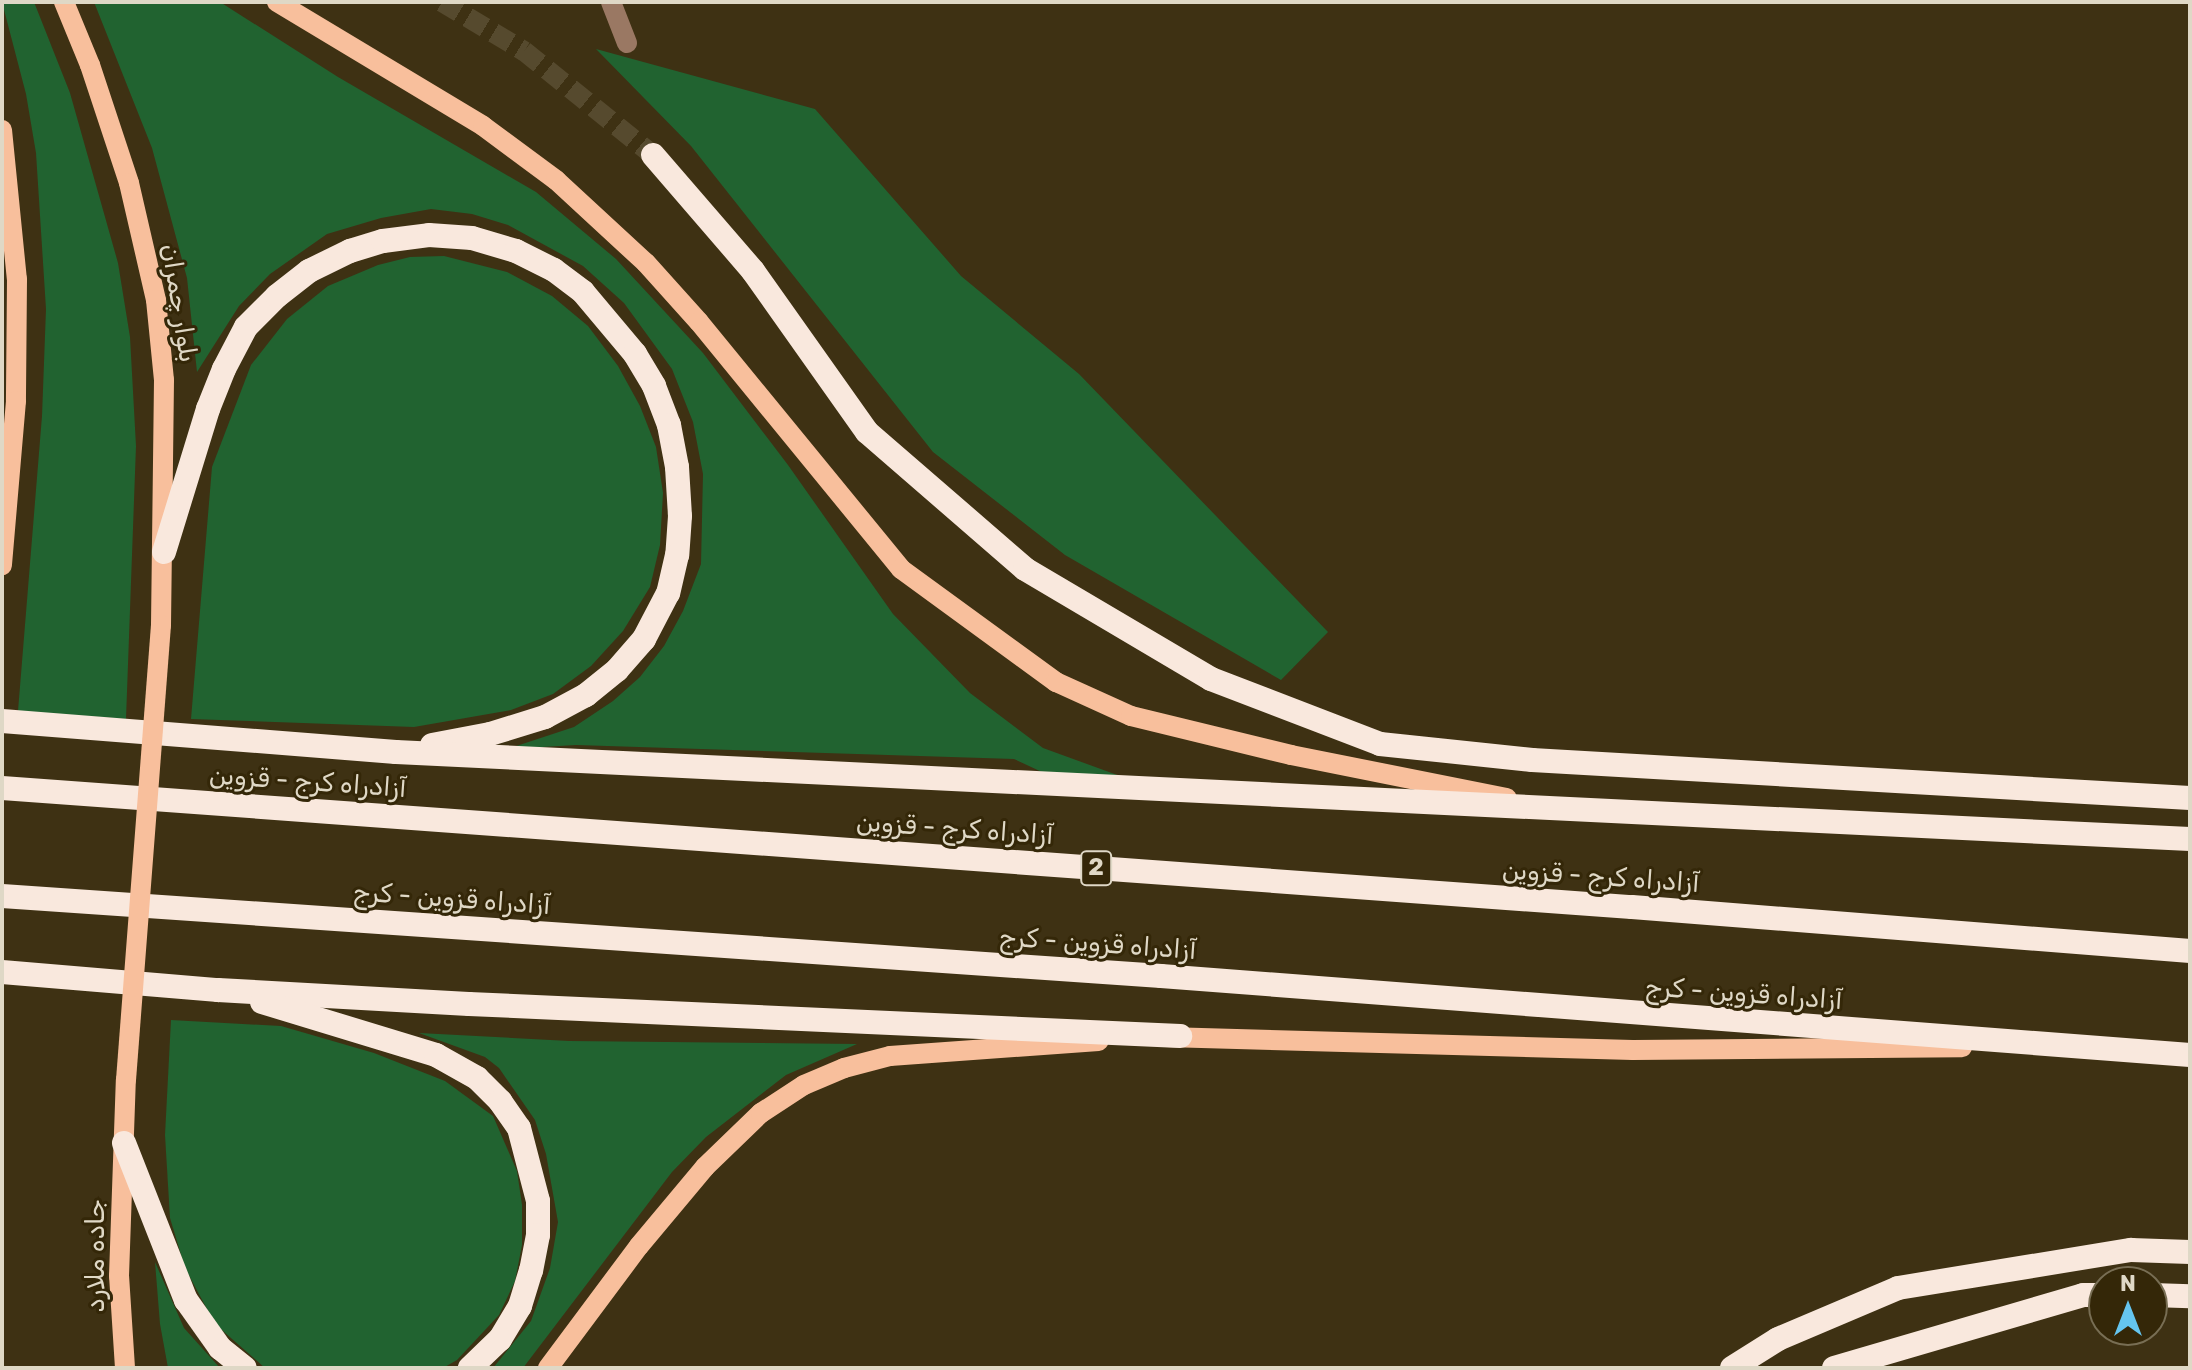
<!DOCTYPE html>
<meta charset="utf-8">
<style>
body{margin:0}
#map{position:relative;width:2192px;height:1370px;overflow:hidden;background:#3e3113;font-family:Rubik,Vazirmatn,sans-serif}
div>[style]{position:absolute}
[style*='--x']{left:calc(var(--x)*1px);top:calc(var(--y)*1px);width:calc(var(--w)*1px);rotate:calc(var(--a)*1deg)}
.green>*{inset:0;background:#216330}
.major-tunnel>*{height:20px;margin-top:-10px;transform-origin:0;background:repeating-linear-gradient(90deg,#564a2e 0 20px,transparent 0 30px)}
.minor>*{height:20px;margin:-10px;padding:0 10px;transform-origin:10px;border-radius:10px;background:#9a7863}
.major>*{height:20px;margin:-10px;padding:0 10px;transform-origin:10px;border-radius:10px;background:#f8bf9c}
.highway>*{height:24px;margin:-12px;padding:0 12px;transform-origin:12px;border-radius:12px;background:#f9e8dd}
.major-bridge>*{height:20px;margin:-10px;padding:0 10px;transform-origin:10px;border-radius:10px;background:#f8bf9c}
span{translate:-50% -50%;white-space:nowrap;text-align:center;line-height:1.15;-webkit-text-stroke:6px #342708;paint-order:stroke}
.shield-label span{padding:2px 6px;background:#342708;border:2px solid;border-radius:6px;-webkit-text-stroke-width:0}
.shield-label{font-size:24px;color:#dfd8c6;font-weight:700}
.street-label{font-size:26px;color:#dfd8c6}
.frame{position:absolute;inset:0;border:4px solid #dfd8c6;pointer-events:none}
.north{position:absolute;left:2088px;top:1266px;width:80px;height:80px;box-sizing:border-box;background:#342708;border:2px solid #786e54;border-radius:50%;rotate:0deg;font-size:22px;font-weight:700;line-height:32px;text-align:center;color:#dfd8c6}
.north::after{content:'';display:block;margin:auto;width:28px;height:36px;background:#65c5ef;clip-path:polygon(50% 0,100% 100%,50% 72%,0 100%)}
</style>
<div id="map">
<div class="green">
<div style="clip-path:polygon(2px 2px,34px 2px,70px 93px,118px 263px,130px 337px,136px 446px,126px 719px,18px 711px,42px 416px,46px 309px,36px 153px,26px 94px)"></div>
<div style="clip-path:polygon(94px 2px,220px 2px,338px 77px,536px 192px,616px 259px,703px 353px,788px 465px,893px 614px,970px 693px,1043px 748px,1131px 780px,1044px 773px,1014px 759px,576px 745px,507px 749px,574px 727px,613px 701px,640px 677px,664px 646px,683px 611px,701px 564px,703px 474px,693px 422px,672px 369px,624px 303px,583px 266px,508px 225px,472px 214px,431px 209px,381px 218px,327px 234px,270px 274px,239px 306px,197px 372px,187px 278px,152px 148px)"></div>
<div style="clip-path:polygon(596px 49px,815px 109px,961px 276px,1079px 374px,1328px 632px,1281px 680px,1065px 555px,933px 452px,691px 146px)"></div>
<div style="clip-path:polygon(444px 256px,507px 272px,552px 296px,588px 326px,618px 366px,640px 406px,656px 447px,663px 493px,660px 545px,650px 587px,623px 631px,591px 666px,553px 694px,511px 710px,414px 727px,191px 719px,212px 467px,251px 365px,287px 319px,328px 286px,378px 265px,410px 257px)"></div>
<div style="clip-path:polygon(171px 1020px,281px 1026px,374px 1053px,445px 1081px,493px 1116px,517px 1171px,522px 1205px,522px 1245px,515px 1281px,499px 1315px,457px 1360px,443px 1368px,265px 1368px,215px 1324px,185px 1268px,170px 1218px,165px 1135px)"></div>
<div style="clip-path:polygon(419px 1033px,569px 1041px,857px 1044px,786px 1075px,706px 1137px,672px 1172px,523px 1368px,493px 1368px,531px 1321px,550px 1268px,558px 1222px,546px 1154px,535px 1120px,499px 1068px,485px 1057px)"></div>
<div style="clip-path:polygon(155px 1262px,184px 1328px,220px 1368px,168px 1368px,160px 1324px)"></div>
</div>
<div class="major-tunnel">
<div style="--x:442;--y:2;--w:96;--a:30.9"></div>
<div style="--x:524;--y:51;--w:166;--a:38.9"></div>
</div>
<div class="minor">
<div style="--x:611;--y:2;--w:44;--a:68.7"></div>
</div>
<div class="major">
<div style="--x:64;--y:2;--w:68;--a:67.6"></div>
<div style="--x:90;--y:65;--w:124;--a:71.7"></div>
<div style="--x:129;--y:183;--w:120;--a:77"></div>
<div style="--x:156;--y:300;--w:80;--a:84.3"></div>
<div style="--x:164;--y:380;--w:245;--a:90.7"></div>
<div style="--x:277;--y:2;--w:240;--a:31"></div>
<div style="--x:483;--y:126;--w:91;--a:36.5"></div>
<div style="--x:556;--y:180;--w:122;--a:42.7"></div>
<div style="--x:646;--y:263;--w:79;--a:48.1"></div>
<div style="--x:699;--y:322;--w:319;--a:50.7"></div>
<div style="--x:901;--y:569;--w:192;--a:36.1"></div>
<div style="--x:1056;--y:682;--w:82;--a:24.4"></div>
<div style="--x:1131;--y:716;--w:165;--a:13.7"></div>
<div style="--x:1291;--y:755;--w:220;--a:11.3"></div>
<div style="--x:2;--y:130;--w:150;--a:84.3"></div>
<div style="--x:17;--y:279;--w:122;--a:90.5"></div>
<div style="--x:16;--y:401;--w:165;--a:94.9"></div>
<div style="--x:1166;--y:1037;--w:467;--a:1.6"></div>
<div style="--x:1633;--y:1050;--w:329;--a:-0.5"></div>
<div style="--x:125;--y:1368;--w:92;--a:-93.7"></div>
<div style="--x:119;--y:1276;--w:196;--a:-88"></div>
<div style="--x:548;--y:1368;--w:152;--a:-53.3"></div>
<div style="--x:639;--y:1246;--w:103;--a:-50.1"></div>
<div style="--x:705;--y:1167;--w:78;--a:-44"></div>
<div style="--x:761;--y:1113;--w:51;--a:-33.1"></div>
<div style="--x:804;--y:1085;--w:43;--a:-23"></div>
<div style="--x:844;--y:1068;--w:48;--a:-14.6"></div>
<div style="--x:890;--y:1056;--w:209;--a:-4.1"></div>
</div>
<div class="highway">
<div style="--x:653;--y:155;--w:153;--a:49.2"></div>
<div style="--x:753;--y:271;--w:197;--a:54.7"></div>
<div style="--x:867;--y:432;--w:209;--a:40.9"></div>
<div style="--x:1025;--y:569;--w:216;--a:30.6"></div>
<div style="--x:1211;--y:679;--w:181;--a:21"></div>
<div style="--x:1380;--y:744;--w:153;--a:6"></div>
<div style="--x:1532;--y:760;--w:659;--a:3.31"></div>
<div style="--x:164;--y:552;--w:150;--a:-72.9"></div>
<div style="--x:208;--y:409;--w:43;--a:-68.2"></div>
<div style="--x:224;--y:369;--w:47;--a:-62.4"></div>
<div style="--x:246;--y:327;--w:44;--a:-45"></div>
<div style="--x:277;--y:296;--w:41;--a:-38"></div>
<div style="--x:309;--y:271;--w:46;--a:-26"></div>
<div style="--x:350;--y:251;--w:34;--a:-17"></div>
<div style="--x:383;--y:241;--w:46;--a:-7.4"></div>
<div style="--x:429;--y:235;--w:43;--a:4"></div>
<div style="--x:472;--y:238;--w:46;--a:16.5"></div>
<div style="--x:516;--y:251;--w:42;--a:26.6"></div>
<div style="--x:554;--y:270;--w:36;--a:37"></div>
<div style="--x:583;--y:292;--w:81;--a:50"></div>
<div style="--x:635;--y:354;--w:37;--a:59"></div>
<div style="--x:654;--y:386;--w:42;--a:69"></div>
<div style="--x:669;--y:425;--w:43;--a:79.2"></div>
<div style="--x:677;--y:467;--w:49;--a:86.5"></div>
<div style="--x:680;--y:516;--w:39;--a:94"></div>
<div style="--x:677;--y:555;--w:39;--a:103"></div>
<div style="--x:668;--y:593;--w:52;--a:117.6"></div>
<div style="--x:644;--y:639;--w:41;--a:131.1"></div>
<div style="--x:617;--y:670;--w:40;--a:141"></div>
<div style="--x:586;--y:695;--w:47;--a:151.8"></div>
<div style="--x:545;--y:717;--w:58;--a:162.8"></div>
<div style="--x:490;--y:734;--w:59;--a:169.3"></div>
<div style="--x:2;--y:721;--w:395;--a:4.5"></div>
<div style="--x:396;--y:752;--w:1796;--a:2.78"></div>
<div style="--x:2;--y:788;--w:1634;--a:4.18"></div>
<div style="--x:1632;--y:907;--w:560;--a:4.51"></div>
<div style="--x:2;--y:896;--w:1162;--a:3.95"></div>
<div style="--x:1161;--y:976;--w:1032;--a:4.39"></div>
<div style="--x:2;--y:972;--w:217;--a:4.8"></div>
<div style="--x:218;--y:990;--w:251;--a:3.2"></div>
<div style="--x:469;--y:1004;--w:712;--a:2.58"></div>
<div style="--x:262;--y:1002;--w:182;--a:16.9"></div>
<div style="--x:436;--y:1055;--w:47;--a:29.3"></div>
<div style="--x:477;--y:1078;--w:33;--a:45"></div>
<div style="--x:500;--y:1101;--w:33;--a:55"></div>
<div style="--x:519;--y:1128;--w:75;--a:75.4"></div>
<div style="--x:538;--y:1201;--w:34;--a:90"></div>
<div style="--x:538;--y:1235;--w:36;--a:101"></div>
<div style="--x:531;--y:1270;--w:38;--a:107"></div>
<div style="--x:520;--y:1306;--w:39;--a:121"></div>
<div style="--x:500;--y:1339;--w:42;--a:136"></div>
<div style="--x:124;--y:1143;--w:169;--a:68.5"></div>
<div style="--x:186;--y:1300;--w:59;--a:54.7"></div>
<div style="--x:220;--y:1348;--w:32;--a:39"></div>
<div style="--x:2152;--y:1295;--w:38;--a:2"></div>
<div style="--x:1732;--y:1368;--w:54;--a:-32.2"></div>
<div style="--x:1778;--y:1339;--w:130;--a:-23"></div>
<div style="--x:1898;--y:1288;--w:236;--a:-9.3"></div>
<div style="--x:2131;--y:1250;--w:59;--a:1.9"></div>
<div style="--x:1834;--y:1368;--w:259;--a:-16.3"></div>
<div style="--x:2083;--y:1295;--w:21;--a:0"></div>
</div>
<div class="major-bridge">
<div style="--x:126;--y:1080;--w:456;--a:-85.6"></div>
</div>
<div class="shield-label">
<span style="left:1096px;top:868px">2</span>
</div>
<div class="street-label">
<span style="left:179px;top:303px;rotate:81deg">بلوار چمران</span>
<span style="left:308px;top:782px;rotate:4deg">آزادراه کرج - قزوین</span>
<span style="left:955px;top:829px;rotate:4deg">آزادراه کرج - قزوین</span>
<span style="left:1601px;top:877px;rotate:4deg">آزادراه کرج - قزوین</span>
<span style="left:452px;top:899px;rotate:4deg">آزادراه قزوین - کرج</span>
<span style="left:1098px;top:944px;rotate:4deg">آزادراه قزوین - کرج</span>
<span style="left:1744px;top:994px;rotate:4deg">آزادراه قزوین - کرج</span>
<span style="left:96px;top:1256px;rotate:-90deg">جاده ملارد</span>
</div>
<div class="frame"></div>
<div class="north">N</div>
</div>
